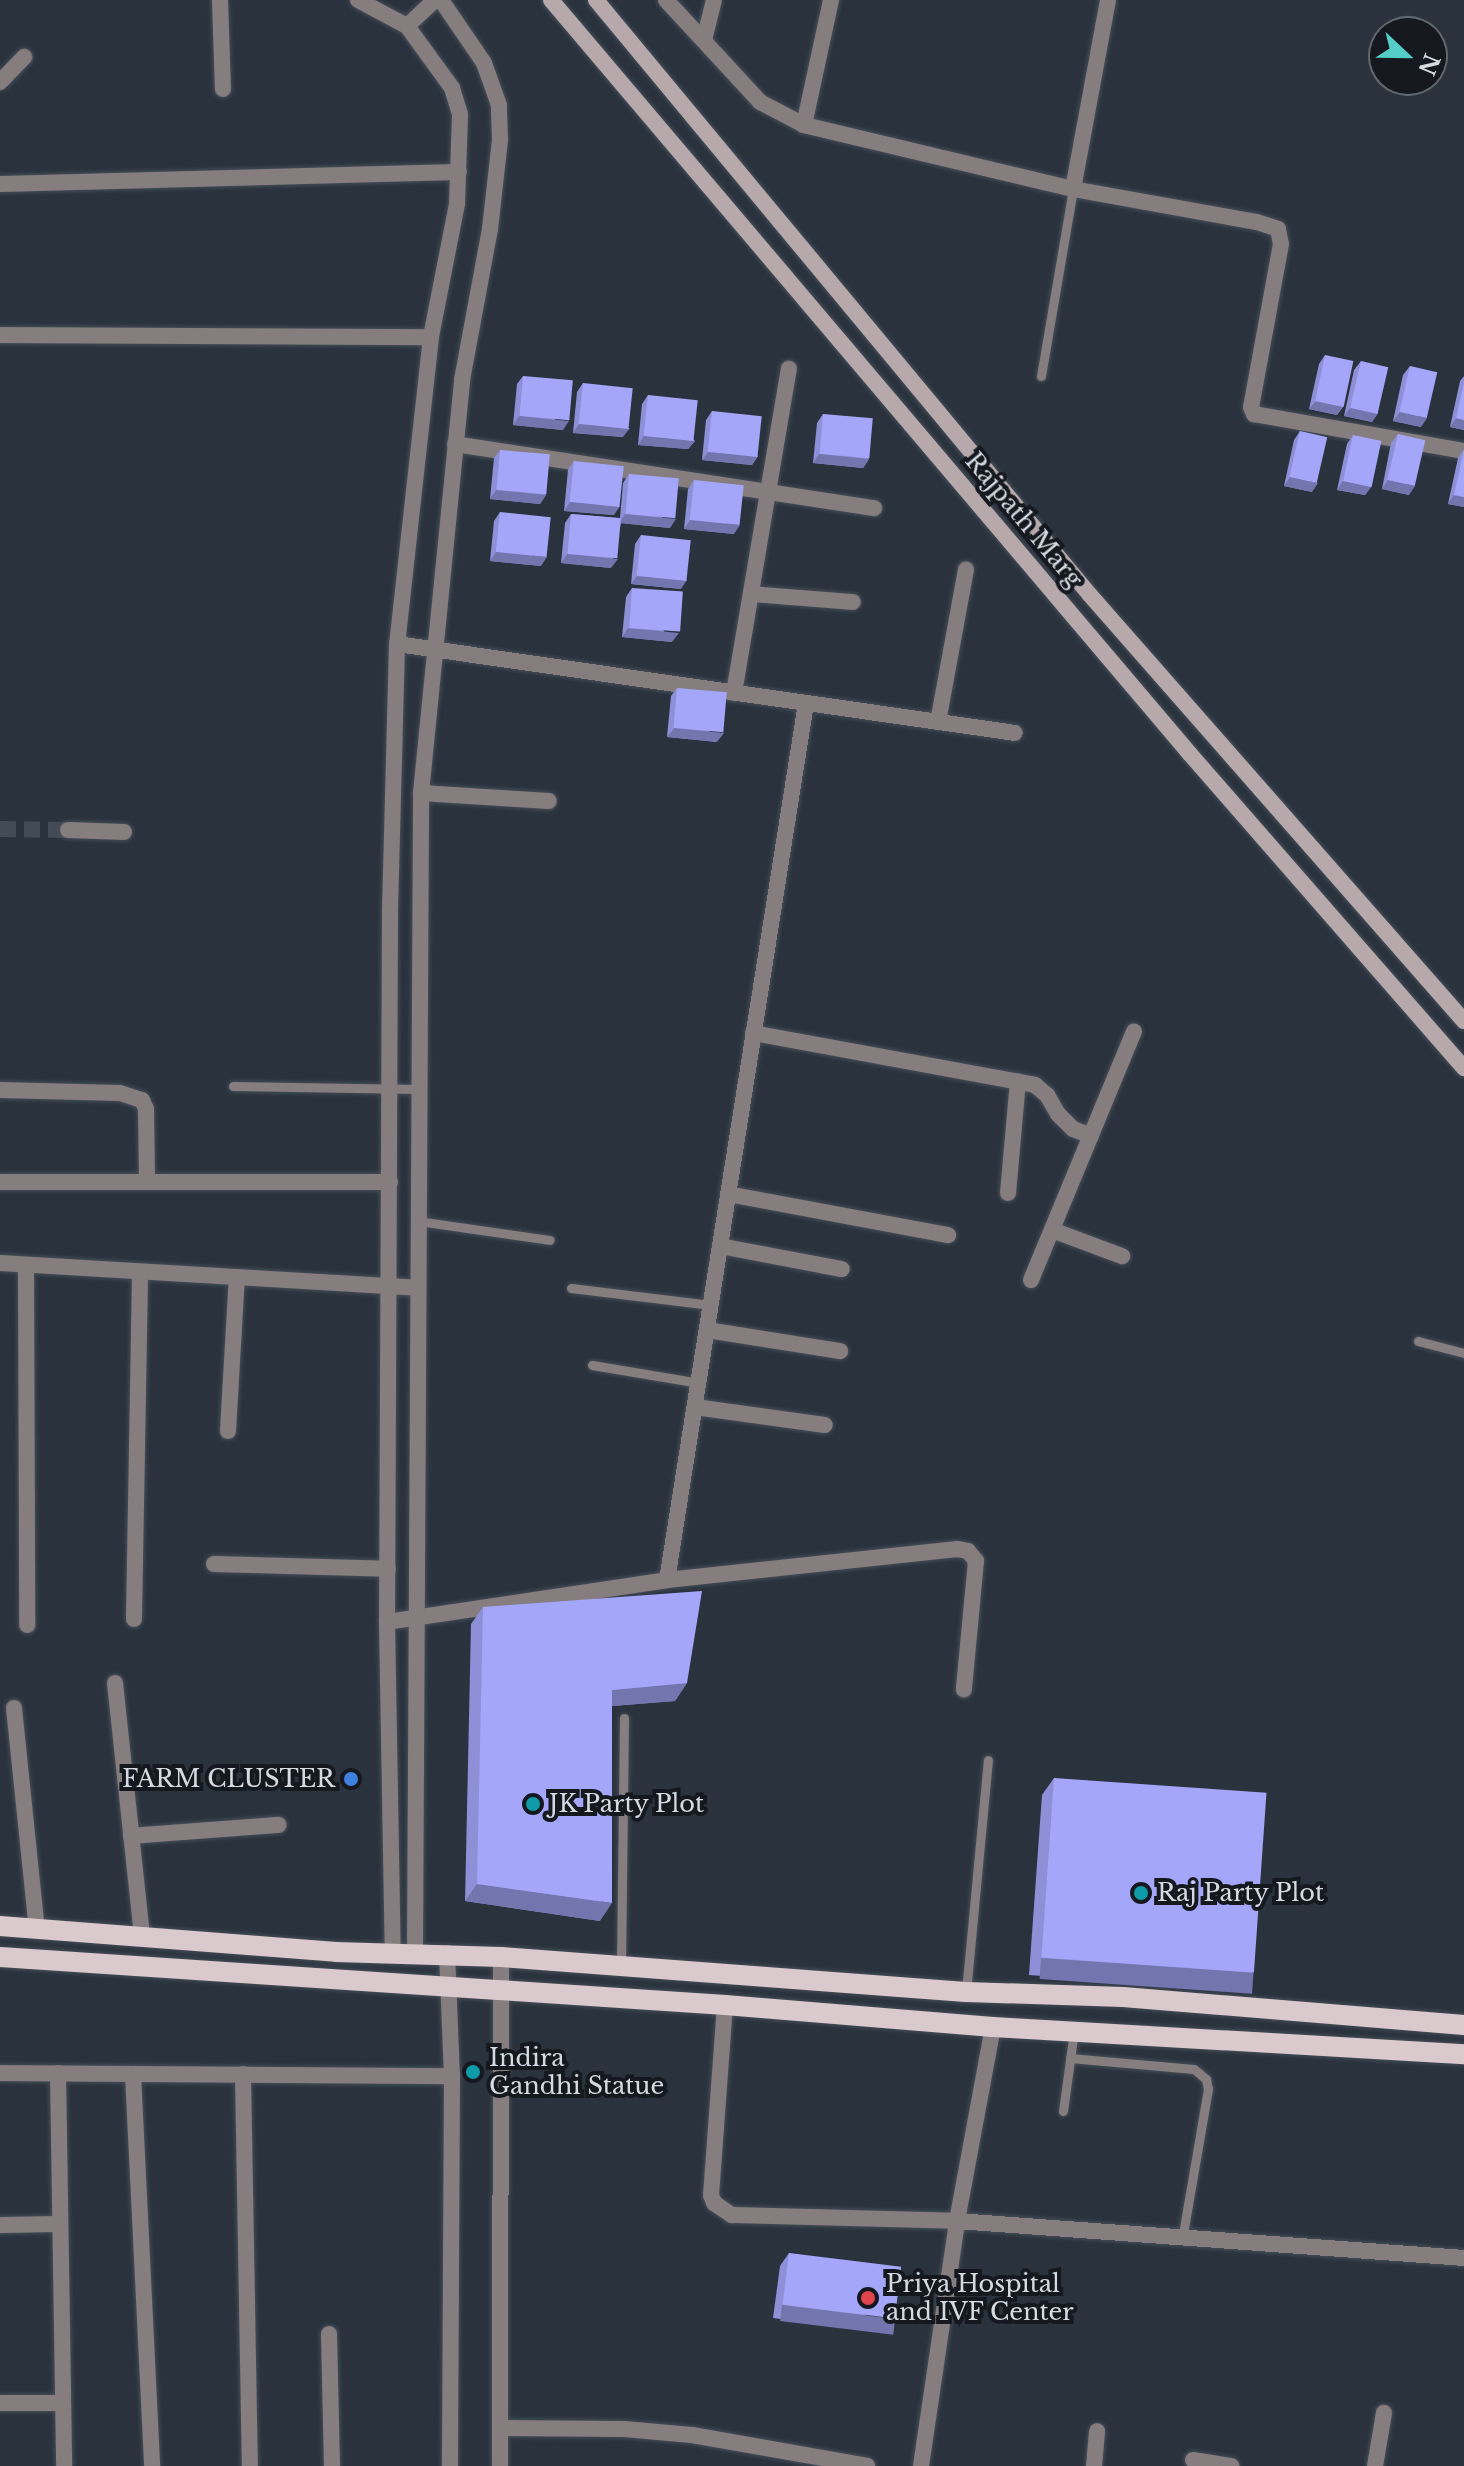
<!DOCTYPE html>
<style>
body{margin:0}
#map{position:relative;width:1464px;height:2466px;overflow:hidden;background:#29323d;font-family:"Libre Baskerville",serif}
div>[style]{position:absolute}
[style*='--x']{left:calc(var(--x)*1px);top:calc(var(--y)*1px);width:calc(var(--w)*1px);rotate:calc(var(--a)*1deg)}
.minor-tunnel>*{height:16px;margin-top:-8px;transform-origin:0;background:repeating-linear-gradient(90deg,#434b56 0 16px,transparent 0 24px)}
.roads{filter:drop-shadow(0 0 2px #454d57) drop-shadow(0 0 2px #454d57)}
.service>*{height:9px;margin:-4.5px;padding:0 4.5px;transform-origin:4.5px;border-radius:4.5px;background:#867d7f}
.minor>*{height:16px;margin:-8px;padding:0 8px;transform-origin:8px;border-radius:8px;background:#867d7f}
.tertiary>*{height:16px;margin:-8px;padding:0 8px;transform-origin:8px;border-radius:8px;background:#867d7f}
.secondary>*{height:16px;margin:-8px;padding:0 8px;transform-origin:8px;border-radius:8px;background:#b6a8ab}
.primary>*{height:20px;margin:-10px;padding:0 10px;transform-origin:10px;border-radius:10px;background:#dbcacd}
.wall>*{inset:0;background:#8d90d6}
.shaded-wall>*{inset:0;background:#7375ae;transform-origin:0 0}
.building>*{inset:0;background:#a4a7f9;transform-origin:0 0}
.dots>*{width:22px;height:22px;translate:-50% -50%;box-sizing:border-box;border:4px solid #15191f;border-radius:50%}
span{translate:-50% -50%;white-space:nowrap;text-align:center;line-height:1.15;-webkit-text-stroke:8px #15191f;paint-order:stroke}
.street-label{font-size:24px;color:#d5dae2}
.poi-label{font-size:24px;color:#d5dae2}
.right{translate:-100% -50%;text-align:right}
.left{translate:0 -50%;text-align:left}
.north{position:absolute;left:1368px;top:16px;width:80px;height:80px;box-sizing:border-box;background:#15191f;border:2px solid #62666d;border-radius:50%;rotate:112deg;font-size:22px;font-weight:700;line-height:32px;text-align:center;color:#d5dae2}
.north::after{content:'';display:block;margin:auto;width:28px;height:36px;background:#54cdc7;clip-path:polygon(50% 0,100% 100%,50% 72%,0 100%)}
</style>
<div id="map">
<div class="minor-tunnel">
<div style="--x:0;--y:829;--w:68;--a:0.8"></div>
</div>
<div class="roads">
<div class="service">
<div style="--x:1041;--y:376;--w:190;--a:-80.3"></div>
<div style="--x:233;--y:1086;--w:186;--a:0.9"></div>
<div style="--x:418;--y:1221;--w:133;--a:8.2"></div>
<div style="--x:571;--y:1288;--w:141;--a:6.9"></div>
<div style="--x:1418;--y:1341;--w:48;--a:14.6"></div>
<div style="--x:592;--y:1365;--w:109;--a:9.5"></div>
<div style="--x:621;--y:1965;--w:247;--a:-89.3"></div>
<div style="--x:966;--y:1992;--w:233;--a:-84.6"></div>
<div style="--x:1070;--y:2058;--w:124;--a:5.1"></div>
<div style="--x:1194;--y:2069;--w:16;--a:40"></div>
<div style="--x:1206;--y:2079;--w:10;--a:79"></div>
<div style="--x:1208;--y:2089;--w:153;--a:99.8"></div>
<div style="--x:1063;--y:2111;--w:81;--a:-82.2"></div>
</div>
<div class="minor">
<div style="--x:220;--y:0;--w:89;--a:88.1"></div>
<div style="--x:666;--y:0;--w:139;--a:47.3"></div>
<div style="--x:760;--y:102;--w:50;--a:27.6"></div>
<div style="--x:804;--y:125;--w:277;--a:13.4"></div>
<div style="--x:1073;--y:189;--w:187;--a:10.2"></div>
<div style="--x:1257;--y:222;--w:22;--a:18"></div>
<div style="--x:1278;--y:229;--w:15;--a:79"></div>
<div style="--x:1281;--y:244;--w:166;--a:100.4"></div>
<div style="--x:1251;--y:407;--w:8;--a:67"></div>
<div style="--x:1254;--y:414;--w:213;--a:10"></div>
<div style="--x:407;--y:26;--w:38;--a:-43"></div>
<div style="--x:704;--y:40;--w:41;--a:-76"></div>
<div style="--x:0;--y:82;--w:35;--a:-46"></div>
<div style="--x:804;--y:125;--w:128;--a:-77.8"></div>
<div style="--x:0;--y:184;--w:459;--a:-1.5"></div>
<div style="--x:1073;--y:189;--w:192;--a:-79.5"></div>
<div style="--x:0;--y:335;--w:431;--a:0.3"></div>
<div style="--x:455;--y:444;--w:424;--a:8.7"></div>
<div style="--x:751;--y:594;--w:102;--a:4.5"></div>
<div style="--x:397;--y:644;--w:624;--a:8.19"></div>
<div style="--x:734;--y:693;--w:329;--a:-80.4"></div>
<div style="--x:938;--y:722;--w:155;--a:-79.6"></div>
<div style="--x:421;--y:793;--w:128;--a:3.6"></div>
<div style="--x:68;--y:830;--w:56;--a:2"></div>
<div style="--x:753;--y:1033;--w:287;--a:10.4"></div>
<div style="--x:1035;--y:1085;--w:16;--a:40"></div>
<div style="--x:1047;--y:1095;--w:22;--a:60"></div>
<div style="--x:1058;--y:1114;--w:21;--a:45"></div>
<div style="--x:1073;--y:1129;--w:19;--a:21"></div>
<div style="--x:0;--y:1090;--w:120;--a:1.4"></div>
<div style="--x:120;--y:1093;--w:23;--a:18"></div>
<div style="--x:142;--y:1100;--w:10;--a:66"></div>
<div style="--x:146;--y:1109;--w:73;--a:89.2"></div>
<div style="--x:0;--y:1182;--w:390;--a:0"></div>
<div style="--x:1008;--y:1193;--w:112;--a:-84.9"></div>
<div style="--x:728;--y:1194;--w:224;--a:10.6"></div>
<div style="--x:1052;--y:1230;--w:75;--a:20.4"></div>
<div style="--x:720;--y:1246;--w:124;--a:10.7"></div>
<div style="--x:0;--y:1263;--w:418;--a:3.4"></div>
<div style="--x:26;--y:1265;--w:360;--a:89.8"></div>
<div style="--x:1031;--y:1280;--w:269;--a:-67.5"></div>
<div style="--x:707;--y:1330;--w:135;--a:9"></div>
<div style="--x:695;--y:1407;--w:131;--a:7.9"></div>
<div style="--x:228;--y:1431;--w:154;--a:-86.7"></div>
<div style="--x:214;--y:1564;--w:174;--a:1.6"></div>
<div style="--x:667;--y:1580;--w:888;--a:-80.99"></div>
<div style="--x:134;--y:1619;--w:347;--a:-89"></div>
<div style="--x:387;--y:1622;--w:283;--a:-8.5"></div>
<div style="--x:667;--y:1580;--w:292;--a:-6.1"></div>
<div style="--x:957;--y:1549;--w:11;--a:10"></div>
<div style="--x:968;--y:1551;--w:13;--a:51"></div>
<div style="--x:976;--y:1561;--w:129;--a:95.4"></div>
<div style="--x:115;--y:1683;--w:254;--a:83.9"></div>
<div style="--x:14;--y:1708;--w:222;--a:84.1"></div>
<div style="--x:131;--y:1836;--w:148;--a:-4.3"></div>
<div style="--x:725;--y:2005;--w:191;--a:94.2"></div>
<div style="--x:711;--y:2195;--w:9;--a:69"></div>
<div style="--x:714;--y:2203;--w:22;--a:34"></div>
<div style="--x:732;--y:2215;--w:225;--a:1.5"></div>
<div style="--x:957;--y:2221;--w:508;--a:4.17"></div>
<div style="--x:0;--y:2073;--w:452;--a:0.4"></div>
<div style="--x:58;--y:2073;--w:393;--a:89.1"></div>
<div style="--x:133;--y:2074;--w:392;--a:87.2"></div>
<div style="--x:243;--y:2074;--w:392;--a:89"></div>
<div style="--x:0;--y:2225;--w:60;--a:-1"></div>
<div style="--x:329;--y:2334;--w:132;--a:88.7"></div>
<div style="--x:0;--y:2403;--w:63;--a:0"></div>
<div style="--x:500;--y:2428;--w:124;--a:0.5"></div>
<div style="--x:624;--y:2429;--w:68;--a:5"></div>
<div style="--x:692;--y:2435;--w:178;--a:10"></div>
<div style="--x:1193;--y:2460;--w:39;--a:9"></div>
<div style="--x:921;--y:2466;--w:248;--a:-81.6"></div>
<div style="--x:957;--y:2221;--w:197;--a:-79.5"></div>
<div style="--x:1094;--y:2466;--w:35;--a:-85"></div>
<div style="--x:1375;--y:2466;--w:54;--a:-80.4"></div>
</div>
<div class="tertiary">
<div style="--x:358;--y:0;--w:55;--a:28"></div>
<div style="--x:407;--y:26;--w:77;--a:54"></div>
<div style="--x:452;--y:88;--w:27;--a:73"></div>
<div style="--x:460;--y:114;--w:90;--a:91.9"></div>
<div style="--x:457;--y:204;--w:136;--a:101.1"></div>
<div style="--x:431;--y:337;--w:309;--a:96.3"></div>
<div style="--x:397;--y:644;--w:267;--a:91.5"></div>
<div style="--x:390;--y:911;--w:711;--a:90.24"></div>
<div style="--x:387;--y:1622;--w:331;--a:89"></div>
<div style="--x:447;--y:1953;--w:123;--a:87.7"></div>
<div style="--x:452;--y:2076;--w:390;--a:90.3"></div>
<div style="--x:415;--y:1954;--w:1161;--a:-89.7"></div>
<div style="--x:421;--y:793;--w:415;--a:-84.3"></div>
<div style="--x:462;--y:380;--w:154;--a:-79.5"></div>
<div style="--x:490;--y:229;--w:90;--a:-83.6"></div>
<div style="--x:500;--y:140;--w:35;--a:-92"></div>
<div style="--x:499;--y:105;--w:45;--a:-109.7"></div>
<div style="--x:484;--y:63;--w:76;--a:-124.3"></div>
<div style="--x:500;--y:2466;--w:509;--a:-89.89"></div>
</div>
<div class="secondary">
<div style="--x:551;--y:0;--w:988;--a:49.72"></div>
<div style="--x:1190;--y:754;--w:417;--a:48.9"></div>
<div style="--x:596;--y:0;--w:773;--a:50.3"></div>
<div style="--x:1090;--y:595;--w:567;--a:48.72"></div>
</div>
<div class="primary">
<div style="--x:0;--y:1926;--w:337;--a:4.4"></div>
<div style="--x:336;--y:1952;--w:165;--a:1.7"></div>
<div style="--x:501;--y:1957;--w:466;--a:4.3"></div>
<div style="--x:966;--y:1992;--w:157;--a:1.8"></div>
<div style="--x:1123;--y:1997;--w:342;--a:4.7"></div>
<div style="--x:0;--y:1957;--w:727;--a:3.79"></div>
<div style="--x:725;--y:2005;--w:269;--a:4.7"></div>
<div style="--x:993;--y:2027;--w:472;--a:3.3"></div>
</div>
</div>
<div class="wall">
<div style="clip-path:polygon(1325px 355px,1343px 407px,1337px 415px,1309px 409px,1319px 364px)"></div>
<div style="clip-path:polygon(1361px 361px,1378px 413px,1372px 422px,1344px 416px,1354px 370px)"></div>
<div style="clip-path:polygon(1410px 366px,1421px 427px,1393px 421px,1403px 375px)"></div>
<div style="clip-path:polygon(523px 376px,563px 430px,513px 425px,517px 384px)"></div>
<div style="clip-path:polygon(1464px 376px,1464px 430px,1450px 427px,1460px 381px)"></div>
<div style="clip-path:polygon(583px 383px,623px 437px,573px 433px,577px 392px)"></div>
<div style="clip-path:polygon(648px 395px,695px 441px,688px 449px,638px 445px,642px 404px)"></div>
<div style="clip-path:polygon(712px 411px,758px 456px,752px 465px,702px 460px,706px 420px)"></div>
<div style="clip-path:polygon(823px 414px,869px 459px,863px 468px,813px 463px,817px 423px)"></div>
<div style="clip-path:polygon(1300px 431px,1312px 492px,1284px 486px,1294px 440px)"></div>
<div style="clip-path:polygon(1398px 434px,1409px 495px,1382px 489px,1391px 443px)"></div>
<div style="clip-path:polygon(1353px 435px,1371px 487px,1365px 495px,1337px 490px,1347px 444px)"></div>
<div style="clip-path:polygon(1464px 449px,1464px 507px,1448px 504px,1458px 458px)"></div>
<div style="clip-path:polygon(500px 450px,546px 495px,540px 504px,490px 499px,494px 458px)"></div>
<div style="clip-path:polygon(574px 461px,614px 515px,564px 511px,568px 470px)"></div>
<div style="clip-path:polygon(629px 474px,670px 528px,621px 523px,611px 568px,561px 563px,565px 523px,571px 514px,620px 518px,623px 483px)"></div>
<div style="clip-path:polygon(694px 480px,734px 534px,684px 529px,688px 489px)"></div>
<div style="clip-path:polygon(500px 512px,541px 566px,490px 561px,494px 521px)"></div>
<div style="clip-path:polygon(641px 535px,681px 589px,631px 584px,635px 544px)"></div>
<div style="clip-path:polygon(632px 588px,672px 642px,622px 637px,626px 597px)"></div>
<div style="clip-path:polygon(677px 688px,717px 742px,667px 737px,671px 696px)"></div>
<div style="clip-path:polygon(483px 1607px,687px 1683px,675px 1701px,612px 1706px,600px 1921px,465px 1901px,471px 1624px)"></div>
<div style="clip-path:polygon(1054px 1778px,1253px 1973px,1241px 1990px,1029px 1975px,1042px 1795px)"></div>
<div style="clip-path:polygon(789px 2253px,886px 2332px,773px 2318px,780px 2266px)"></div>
</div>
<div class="shaded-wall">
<div style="clip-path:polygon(1316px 401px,1343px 407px,1337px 415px,1309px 409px)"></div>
<div style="clip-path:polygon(1350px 408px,1378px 413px,1372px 422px,1344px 416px)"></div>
<div style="clip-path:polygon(1400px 412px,1427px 418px,1421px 427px,1393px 421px)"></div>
<div style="clip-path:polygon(519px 416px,569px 421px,563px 430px,513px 425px)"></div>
<div style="clip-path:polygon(1456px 418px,1464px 420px,1464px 430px,1450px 427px)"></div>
<div style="clip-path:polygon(579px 424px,630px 428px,623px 437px,573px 433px)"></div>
<div style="clip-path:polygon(644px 436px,695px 441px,688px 449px,638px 445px)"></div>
<div style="clip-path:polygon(708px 452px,758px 456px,752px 465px,702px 460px)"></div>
<div style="clip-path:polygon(819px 454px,869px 459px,863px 468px,813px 463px)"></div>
<div style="clip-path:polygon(1290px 477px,1318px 483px,1312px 492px,1284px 486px)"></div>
<div style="clip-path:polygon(1388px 480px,1415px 486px,1409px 495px,1382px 489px)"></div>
<div style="clip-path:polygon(1343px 481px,1371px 487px,1365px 495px,1337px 490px)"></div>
<div style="clip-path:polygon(496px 490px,546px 495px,540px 504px,490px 499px)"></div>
<div style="clip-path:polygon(1454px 495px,1464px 497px,1464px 507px,1448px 504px)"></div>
<div style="clip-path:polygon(570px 502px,620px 506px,614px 515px,564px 511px)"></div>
<div style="clip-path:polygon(625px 514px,676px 519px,670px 528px,619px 523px)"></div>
<div style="clip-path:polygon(690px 520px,740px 525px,734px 534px,684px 529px)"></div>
<div style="clip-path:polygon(496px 552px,547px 557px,541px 566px,490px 561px)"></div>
<div style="clip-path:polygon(567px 554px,618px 559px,611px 568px,561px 563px)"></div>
<div style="clip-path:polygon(637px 576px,687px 580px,681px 589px,631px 584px)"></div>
<div style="clip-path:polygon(628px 628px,679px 633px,672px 642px,622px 637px)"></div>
<div style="clip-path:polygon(674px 728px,724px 733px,717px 742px,667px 737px)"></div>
<div style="clip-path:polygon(687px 1683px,675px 1701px,600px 1707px,612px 1690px)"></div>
<div style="clip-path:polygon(477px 1884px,612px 1903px,600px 1921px,465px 1901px)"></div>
<div style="left:1041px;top:1958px;width:213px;height:21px;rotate:4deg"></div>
<div style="left:782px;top:2305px;width:114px;height:16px;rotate:7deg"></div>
</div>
<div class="building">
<div style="left:1325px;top:355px;width:29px;height:47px;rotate:12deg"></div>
<div style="left:1361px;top:361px;width:28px;height:48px;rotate:13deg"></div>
<div style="left:1410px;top:366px;width:28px;height:47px;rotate:13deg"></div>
<div style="left:523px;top:376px;width:50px;height:40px;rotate:5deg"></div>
<div style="left:583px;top:383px;width:50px;height:41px;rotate:6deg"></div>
<div style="clip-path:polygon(1464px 383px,1464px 420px,1456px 418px)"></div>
<div style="left:648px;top:395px;width:50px;height:41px;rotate:6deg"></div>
<div style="left:712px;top:411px;width:50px;height:41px;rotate:6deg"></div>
<div style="left:823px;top:414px;width:50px;height:40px;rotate:5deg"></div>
<div style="left:1300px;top:431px;width:28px;height:47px;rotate:13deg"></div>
<div style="left:1398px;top:434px;width:28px;height:47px;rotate:13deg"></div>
<div style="left:1353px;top:435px;width:29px;height:47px;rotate:12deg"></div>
<div style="left:500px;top:450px;width:50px;height:40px;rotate:5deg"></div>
<div style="clip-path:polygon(1464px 450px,1464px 497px,1454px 495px)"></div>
<div style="left:574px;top:461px;width:50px;height:41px;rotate:6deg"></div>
<div style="left:629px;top:474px;width:50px;height:40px;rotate:5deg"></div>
<div style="left:694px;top:480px;width:50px;height:40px;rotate:6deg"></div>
<div style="left:500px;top:512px;width:51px;height:40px;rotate:6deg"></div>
<div style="left:571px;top:514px;width:50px;height:40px;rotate:5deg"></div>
<div style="left:641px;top:535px;width:50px;height:41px;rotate:6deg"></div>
<div style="left:632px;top:588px;width:51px;height:40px;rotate:4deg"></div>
<div style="left:677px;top:688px;width:50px;height:40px;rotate:5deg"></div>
<div style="clip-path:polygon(702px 1591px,687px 1683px,612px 1690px,612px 1903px,477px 1884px,483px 1607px)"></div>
<div style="left:1054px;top:1778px;width:213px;height:180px;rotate:4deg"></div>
<div style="left:789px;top:2253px;width:113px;height:52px;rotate:7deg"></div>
</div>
<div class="dots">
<div style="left:351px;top:1779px;background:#3f7fe0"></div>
<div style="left:533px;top:1804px;background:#0f9aa8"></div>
<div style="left:1141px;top:1893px;background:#0f9aa8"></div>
<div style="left:473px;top:2072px;background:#0f9aa8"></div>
<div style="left:868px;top:2298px;background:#e0444e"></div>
</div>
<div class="street-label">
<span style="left:1024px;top:520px;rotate:50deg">Rajpath Marg</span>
</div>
<div class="poi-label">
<span class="right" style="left:335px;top:1779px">FARM CLUSTER</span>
<span class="left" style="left:549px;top:1804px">JK Party Plot</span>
<span class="left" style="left:1157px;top:1893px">Raj Party Plot</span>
<span class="left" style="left:489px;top:2072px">Indira<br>Gandhi Statue</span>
<span class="left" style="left:886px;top:2298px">Priya Hospital<br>and IVF Center</span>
</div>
<div class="north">N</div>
</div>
